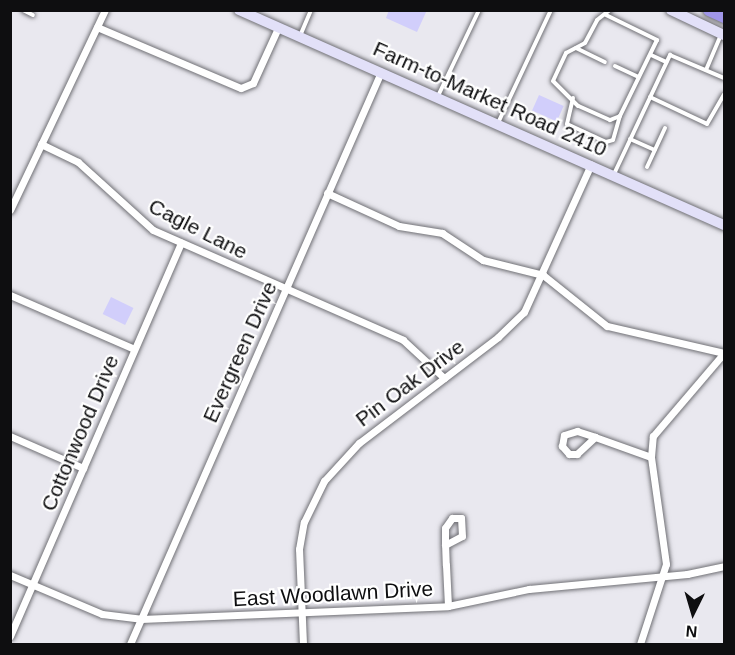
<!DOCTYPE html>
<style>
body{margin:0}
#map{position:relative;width:735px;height:655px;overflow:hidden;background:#e9e8ef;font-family:Helvetica,sans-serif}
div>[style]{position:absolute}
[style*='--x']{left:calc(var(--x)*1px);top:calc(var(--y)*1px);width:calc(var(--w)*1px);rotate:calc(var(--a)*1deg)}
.building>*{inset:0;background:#d1cefb;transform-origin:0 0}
.roads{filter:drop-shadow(0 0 2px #707075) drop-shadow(0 0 2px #707075)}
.service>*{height:4px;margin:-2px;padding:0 2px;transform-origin:2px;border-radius:2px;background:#fff}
.minor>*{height:7px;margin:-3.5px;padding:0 3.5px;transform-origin:3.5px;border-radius:3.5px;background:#fff}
.secondary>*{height:10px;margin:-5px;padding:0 5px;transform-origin:5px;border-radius:5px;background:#e2e0f8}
.motorway>*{height:12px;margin:-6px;padding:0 6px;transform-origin:6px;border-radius:6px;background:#a096e8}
span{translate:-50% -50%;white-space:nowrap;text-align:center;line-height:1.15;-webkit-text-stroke:4.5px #fff;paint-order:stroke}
.street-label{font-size:21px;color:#0e0e10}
.frame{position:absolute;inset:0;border:12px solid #0e0e10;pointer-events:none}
.north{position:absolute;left:663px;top:583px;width:60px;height:60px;-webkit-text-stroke:4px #fff;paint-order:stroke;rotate:185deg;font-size:16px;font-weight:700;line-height:24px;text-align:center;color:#0e0e10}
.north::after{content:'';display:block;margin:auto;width:21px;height:27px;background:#0e0e10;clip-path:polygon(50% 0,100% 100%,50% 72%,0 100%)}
</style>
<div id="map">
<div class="building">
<div style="clip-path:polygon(389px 10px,427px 10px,417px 32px,386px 18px)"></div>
<div style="left:539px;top:95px;width:27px;height:17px;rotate:24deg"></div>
<div style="left:111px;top:297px;width:25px;height:19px;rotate:26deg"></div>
</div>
<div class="roads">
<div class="service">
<div style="--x:23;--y:10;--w:11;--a:27"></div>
<div style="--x:606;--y:15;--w:57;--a:26.1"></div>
<div style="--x:657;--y:40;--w:85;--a:116"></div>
<div style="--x:620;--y:116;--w:11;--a:158"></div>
<div style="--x:610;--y:120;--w:35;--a:-156"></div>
<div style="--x:578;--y:106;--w:35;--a:-135"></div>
<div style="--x:553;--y:81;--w:31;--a:-65"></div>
<div style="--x:566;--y:53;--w:21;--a:-28"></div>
<div style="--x:585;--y:43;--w:26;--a:-62"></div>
<div style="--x:597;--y:20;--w:16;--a:-38"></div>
<div style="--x:300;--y:36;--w:28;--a:-67"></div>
<div style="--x:576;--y:48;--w:32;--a:26"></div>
<div style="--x:651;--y:55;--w:17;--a:25"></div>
<div style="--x:615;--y:66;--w:26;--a:25"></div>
<div style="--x:706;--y:70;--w:38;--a:-67"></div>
<div style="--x:438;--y:96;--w:95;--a:-64.5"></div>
<div style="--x:650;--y:97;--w:63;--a:25.3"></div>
<div style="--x:707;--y:124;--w:34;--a:-60"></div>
<div style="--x:573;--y:98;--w:27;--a:103"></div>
<div style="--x:567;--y:124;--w:43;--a:24.8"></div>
<div style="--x:606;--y:142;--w:7;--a:-16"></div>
<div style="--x:613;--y:140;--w:25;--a:-74"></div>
<div style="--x:498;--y:123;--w:125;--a:-64.9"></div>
<div style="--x:630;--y:139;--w:27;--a:24"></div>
<div style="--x:647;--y:167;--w:43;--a:-65.2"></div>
<div style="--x:614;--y:174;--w:132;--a:-64.8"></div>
<div style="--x:670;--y:55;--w:59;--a:23.1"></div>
</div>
<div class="minor">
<div style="--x:97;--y:27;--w:156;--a:23"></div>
<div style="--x:241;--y:88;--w:13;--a:-23"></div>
<div style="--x:253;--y:83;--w:60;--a:-65.6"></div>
<div style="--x:41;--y:144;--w:41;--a:25.9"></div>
<div style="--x:78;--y:162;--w:101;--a:42.2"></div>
<div style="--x:153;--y:230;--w:273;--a:23.7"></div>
<div style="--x:403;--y:340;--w:56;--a:42.8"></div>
<div style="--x:327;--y:193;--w:79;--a:24.6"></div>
<div style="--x:399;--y:226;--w:44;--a:9.2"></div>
<div style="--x:442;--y:233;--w:49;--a:33.4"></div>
<div style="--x:483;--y:260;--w:62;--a:14"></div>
<div style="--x:543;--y:275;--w:82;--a:38.6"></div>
<div style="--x:607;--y:326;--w:120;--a:13"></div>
<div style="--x:10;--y:210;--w:221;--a:-64.6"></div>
<div style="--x:10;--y:295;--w:135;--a:23.5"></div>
<div style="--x:10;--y:436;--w:80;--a:23.7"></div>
<div style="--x:595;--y:437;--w:25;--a:137"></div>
<div style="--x:577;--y:454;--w:8;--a:180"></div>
<div style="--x:569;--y:454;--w:11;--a:-131"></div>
<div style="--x:562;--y:446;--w:11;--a:-80"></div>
<div style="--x:564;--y:435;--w:14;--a:-17"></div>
<div style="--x:577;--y:431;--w:19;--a:18"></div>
<div style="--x:595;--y:437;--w:59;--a:19.7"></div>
<div style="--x:445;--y:545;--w:19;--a:-28"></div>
<div style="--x:462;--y:536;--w:18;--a:-93"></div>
<div style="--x:461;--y:518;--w:9;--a:180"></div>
<div style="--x:452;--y:518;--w:12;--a:125"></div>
<div style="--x:445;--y:528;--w:14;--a:90"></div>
<div style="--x:445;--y:542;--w:23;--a:88"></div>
<div style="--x:446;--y:565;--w:41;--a:87.2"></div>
<div style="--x:10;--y:575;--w:100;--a:23"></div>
<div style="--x:102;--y:614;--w:39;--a:7"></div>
<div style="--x:141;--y:619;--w:307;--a:-2.4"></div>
<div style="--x:448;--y:606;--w:83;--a:-11.9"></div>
<div style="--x:529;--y:589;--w:159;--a:-5.4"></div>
<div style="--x:687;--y:574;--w:38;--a:-12"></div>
<div style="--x:10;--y:636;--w:429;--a:-66.5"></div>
<div style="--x:130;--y:644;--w:625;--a:-66.31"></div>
<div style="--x:303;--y:644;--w:95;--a:-92.4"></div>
<div style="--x:299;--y:549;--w:27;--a:-80"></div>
<div style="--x:304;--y:522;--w:46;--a:-64"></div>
<div style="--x:324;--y:481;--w:52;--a:-47.4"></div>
<div style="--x:359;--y:443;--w:175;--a:-37.3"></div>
<div style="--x:498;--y:337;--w:36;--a:-44"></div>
<div style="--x:524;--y:312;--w:162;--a:-65.6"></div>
<div style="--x:640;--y:644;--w:84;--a:-72"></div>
<div style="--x:666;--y:564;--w:108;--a:-98"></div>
<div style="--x:651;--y:457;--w:21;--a:-85"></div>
<div style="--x:653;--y:436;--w:109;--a:-49.5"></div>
</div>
<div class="secondary">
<div style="--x:239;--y:10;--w:531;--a:23.91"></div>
<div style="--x:671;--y:10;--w:59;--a:25.3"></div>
</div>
<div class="motorway">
<div style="--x:709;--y:10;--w:17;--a:25"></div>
</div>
</div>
<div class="street-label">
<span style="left:490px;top:99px;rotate:24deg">Farm-to-Market Road 2410</span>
<span style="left:198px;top:229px;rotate:27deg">Cagle Lane</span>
<span style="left:240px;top:352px;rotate:-66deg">Evergreen Drive</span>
<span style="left:410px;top:383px;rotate:-37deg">Pin Oak Drive</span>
<span style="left:80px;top:433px;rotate:-67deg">Cottonwood Drive</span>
<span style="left:333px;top:594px;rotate:-3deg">East Woodlawn Drive</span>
</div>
<div class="frame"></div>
<div class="north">N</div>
</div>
